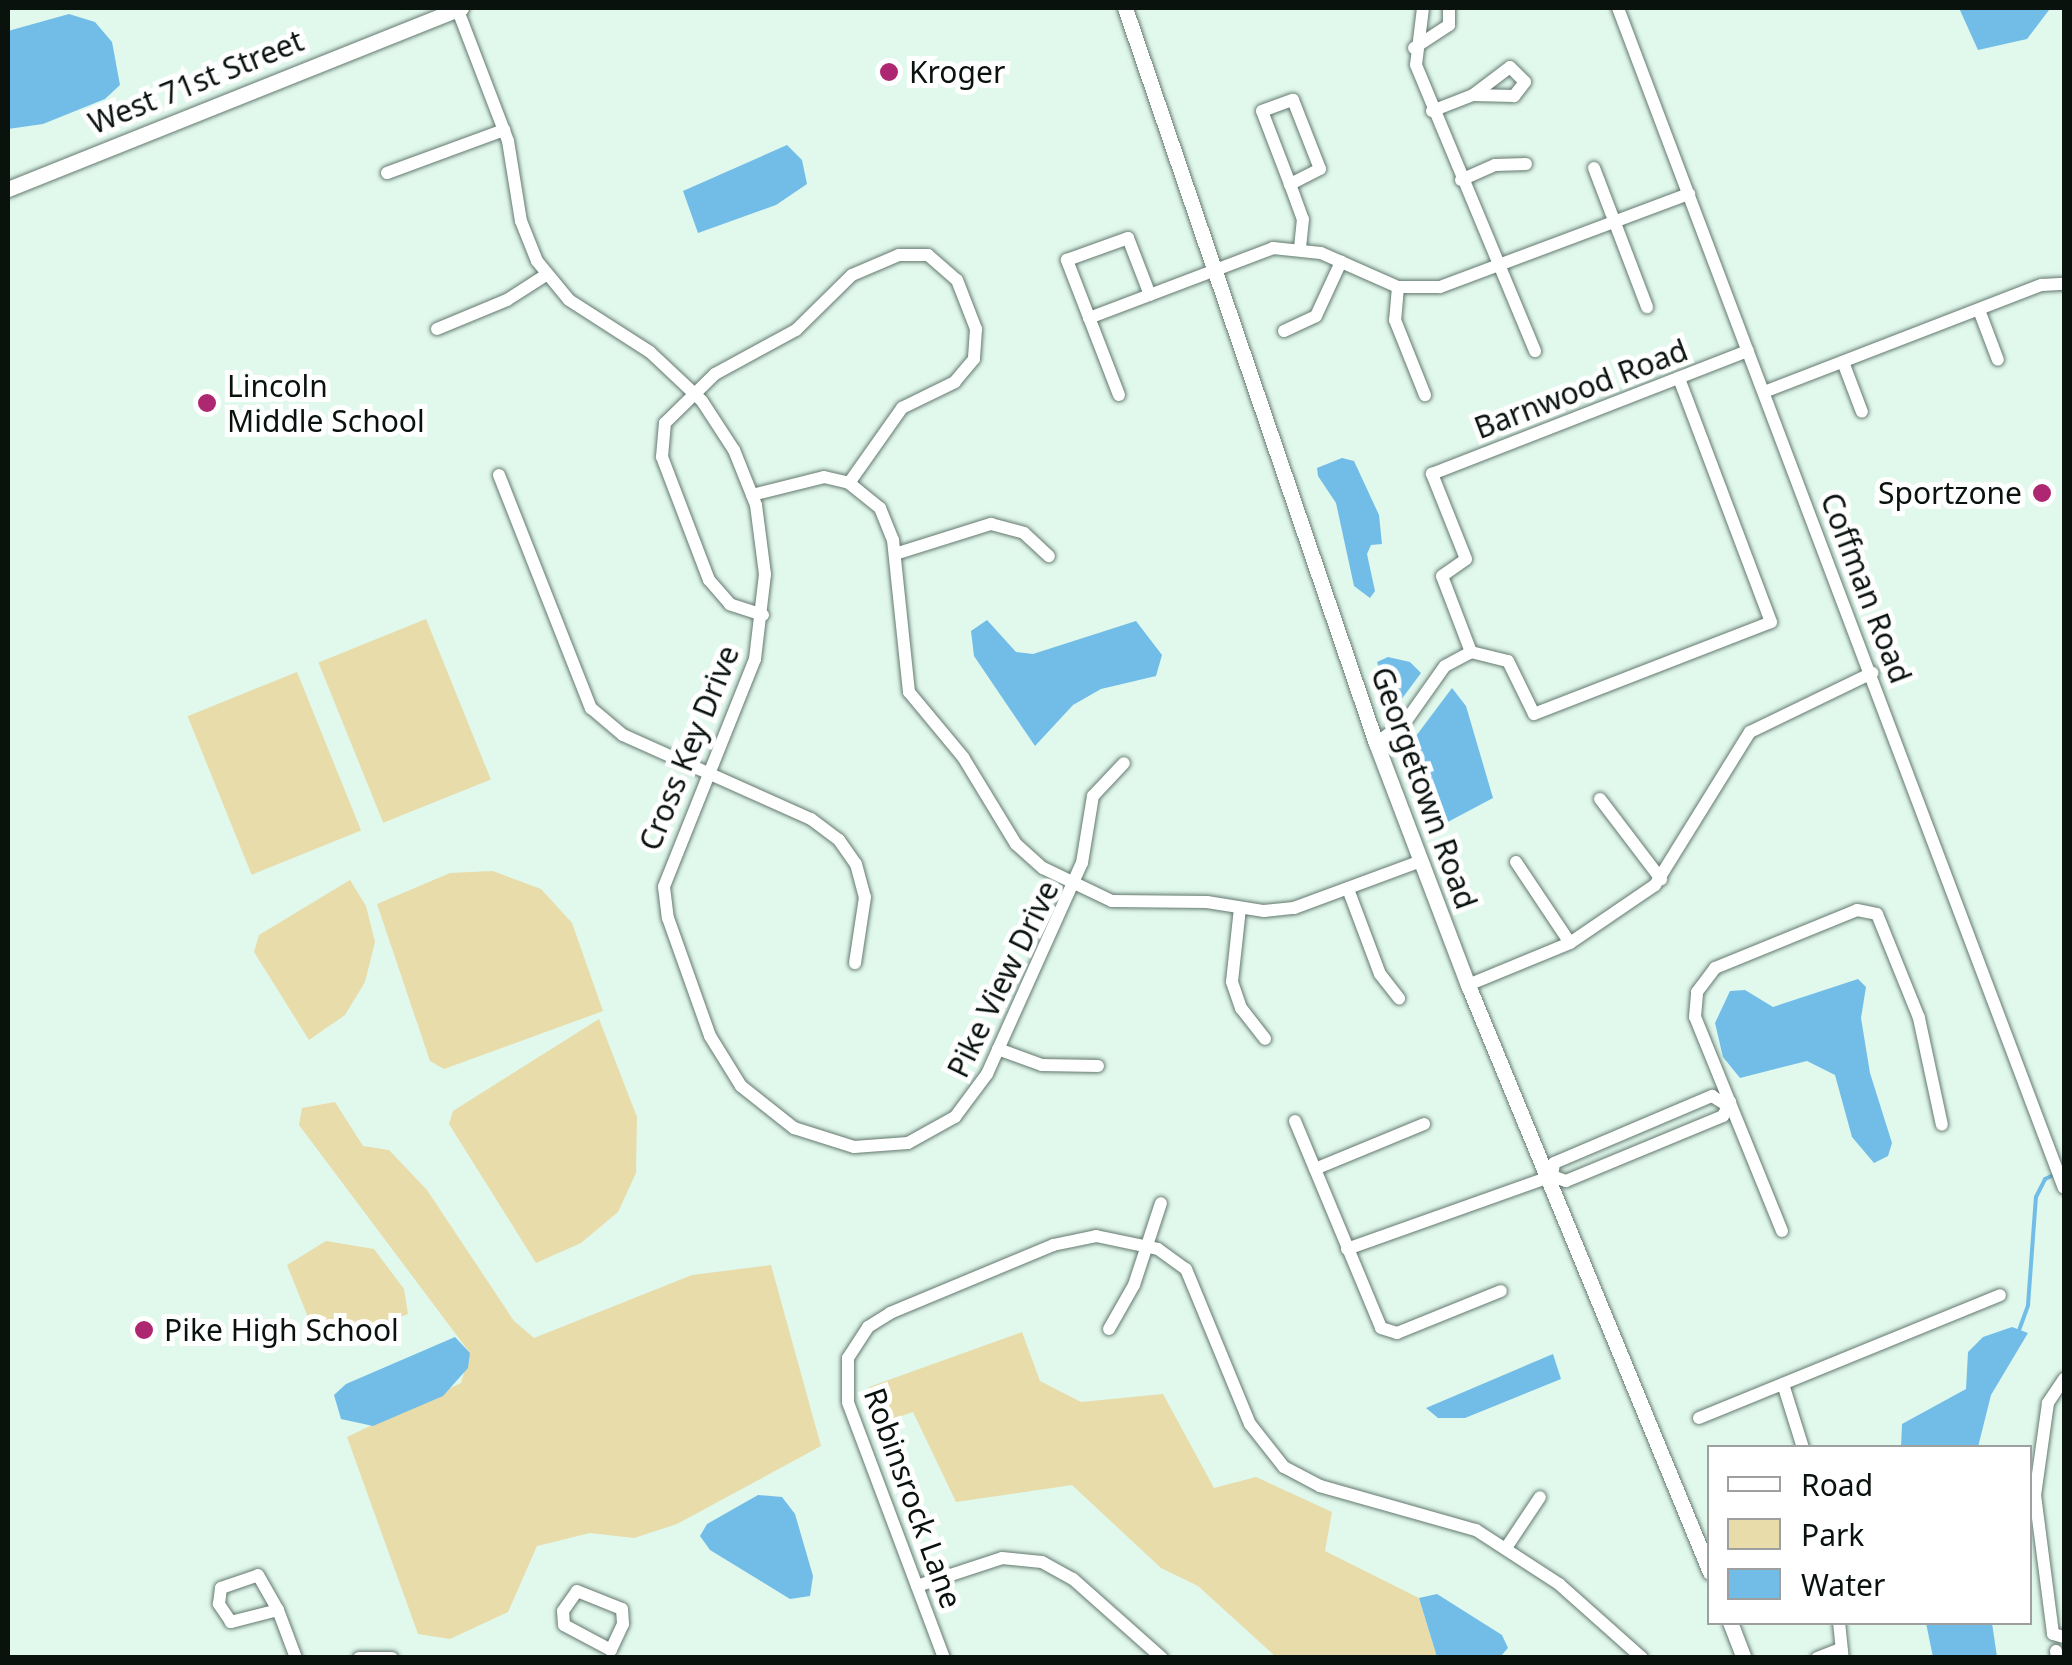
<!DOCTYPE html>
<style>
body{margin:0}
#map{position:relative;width:2072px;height:1665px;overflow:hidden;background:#e1f8ed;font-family:"Noto Sans",sans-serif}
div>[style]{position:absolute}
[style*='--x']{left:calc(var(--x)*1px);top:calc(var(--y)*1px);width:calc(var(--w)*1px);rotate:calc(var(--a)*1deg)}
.green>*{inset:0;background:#e8dcaa;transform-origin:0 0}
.water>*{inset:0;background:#71bde7}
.stream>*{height:4px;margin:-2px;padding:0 2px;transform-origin:2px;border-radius:2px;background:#71bde7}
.roads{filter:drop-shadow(0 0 2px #64796f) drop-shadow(0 0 2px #64796f)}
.minor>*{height:12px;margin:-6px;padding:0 6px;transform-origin:6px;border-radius:6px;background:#fff}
.major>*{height:15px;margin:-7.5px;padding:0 7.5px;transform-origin:7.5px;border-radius:7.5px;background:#fff}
.dots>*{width:28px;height:28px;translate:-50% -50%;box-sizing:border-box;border:5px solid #fff;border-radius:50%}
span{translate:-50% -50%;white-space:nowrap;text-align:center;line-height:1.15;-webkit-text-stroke:10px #fff;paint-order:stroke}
.poi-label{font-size:30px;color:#0a120e}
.left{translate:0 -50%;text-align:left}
.right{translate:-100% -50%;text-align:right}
.street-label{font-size:30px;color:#0a120e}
.frame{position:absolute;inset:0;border:10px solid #0a120e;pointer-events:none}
.legend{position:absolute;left:1707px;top:1445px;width:325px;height:180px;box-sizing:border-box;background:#fff;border:2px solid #9da09f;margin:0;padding:12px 18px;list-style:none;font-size:30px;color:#0a120e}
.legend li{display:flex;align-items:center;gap:20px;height:50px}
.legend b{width:50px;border:2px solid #9da09f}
</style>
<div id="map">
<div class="green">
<div style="left:426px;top:619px;width:173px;height:116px;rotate:68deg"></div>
<div style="left:297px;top:672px;width:171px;height:118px;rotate:68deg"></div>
<div style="clip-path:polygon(493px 871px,541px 889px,572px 923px,603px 1011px,444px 1069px,430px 1061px,377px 904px,450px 873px)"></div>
<div style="clip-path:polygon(350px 880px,366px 906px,375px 942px,365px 982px,345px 1015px,309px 1040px,254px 952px,259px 935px)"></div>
<div style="clip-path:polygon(599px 1019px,637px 1117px,636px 1173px,618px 1212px,581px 1243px,536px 1263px,449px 1124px,453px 1111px)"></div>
<div style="clip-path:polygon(335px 1102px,363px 1146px,389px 1150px,427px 1190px,514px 1321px,534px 1338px,692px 1275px,771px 1265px,821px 1446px,677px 1524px,634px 1538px,590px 1533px,537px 1546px,508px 1612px,450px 1639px,418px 1634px,347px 1437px,461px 1383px,470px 1353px,299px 1125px,302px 1108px)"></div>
<div style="clip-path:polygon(326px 1241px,374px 1249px,404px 1289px,408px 1314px,326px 1345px,318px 1342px,287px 1265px)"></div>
<div style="clip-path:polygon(1022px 1332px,1040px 1381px,1081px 1402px,1163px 1394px,1214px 1488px,1256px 1477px,1332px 1512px,1325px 1551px,1419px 1598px,1437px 1657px,1276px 1657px,1198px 1586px,1161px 1568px,1072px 1485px,956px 1502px,913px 1412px,884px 1422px,869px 1387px)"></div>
</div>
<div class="water">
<div style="clip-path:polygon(1959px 8px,2048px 8px,2049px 10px,2027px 39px,1978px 50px)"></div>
<div style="clip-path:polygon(69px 14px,95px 22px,112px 42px,120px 85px,105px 99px,43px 124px,8px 129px,8px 31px)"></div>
<div style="clip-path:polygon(787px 145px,802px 160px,807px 184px,776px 205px,698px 233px,683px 191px)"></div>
<div style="clip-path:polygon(1342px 458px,1354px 461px,1379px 515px,1382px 544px,1371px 545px,1367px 554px,1375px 591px,1370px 598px,1354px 586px,1336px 503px,1318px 476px,1317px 468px)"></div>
<div style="clip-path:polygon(987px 620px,1016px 652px,1033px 654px,1136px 621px,1162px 655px,1156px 676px,1101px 689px,1073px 705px,1035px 746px,974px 656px,971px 631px)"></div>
<div style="clip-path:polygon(1388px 657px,1410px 662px,1421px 673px,1398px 704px,1391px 703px,1377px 662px)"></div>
<div style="clip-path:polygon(1452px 688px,1466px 706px,1493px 798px,1444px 824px,1424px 798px,1423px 766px,1401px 756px)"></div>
<div style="clip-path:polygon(1858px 979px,1866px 987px,1861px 1018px,1870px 1073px,1892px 1143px,1888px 1156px,1874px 1163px,1852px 1137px,1835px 1075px,1807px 1061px,1740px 1078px,1723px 1057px,1715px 1023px,1730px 991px,1745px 990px,1773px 1007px)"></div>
<div style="clip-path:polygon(2012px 1327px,2028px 1333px,1991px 1395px,1978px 1447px,1901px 1447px,1902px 1424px,1966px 1389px,1968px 1352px,1983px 1337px)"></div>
<div style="clip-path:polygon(455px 1337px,470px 1353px,468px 1368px,443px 1396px,373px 1426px,341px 1419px,334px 1395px,346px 1384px)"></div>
<div style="clip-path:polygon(1553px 1354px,1561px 1379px,1465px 1418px,1438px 1418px,1426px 1408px)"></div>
<div style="clip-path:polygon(758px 1495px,782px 1497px,795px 1514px,813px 1576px,810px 1596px,790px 1599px,710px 1550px,700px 1536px,707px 1524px)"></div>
<div style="clip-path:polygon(1437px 1594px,1502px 1635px,1508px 1648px,1500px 1657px,1437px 1657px,1419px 1598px)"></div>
<div style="clip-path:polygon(1926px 1623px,1992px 1623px,1997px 1657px,1933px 1657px)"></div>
</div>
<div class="stream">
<div style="--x:2018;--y:1333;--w:30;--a:-70"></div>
<div style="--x:2028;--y:1305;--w:108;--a:-85.8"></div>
<div style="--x:2036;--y:1197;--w:20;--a:-63"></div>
<div style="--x:2045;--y:1179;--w:21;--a:-25"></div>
</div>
<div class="roads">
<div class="minor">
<div style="--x:457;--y:8;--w:142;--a:69"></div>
<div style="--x:508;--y:141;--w:81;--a:80.8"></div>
<div style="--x:521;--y:221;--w:43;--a:68.2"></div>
<div style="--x:537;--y:261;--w:50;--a:50.6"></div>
<div style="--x:569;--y:300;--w:96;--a:32.7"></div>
<div style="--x:650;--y:352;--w:71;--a:43.3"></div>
<div style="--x:702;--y:401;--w:59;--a:56.9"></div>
<div style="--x:734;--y:450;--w:59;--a:68.2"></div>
<div style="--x:756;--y:505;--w:70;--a:82.6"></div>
<div style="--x:765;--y:574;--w:86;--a:96.7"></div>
<div style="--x:755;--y:659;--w:245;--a:111.8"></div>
<div style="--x:664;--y:887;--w:31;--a:83"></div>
<div style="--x:668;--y:918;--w:125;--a:70.4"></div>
<div style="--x:710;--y:1036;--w:59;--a:58.2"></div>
<div style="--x:741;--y:1086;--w:68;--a:38.4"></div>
<div style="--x:794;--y:1128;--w:63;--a:17.6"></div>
<div style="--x:854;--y:1147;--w:54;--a:-4.2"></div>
<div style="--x:908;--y:1143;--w:54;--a:-29"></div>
<div style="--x:955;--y:1117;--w:54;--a:-53.3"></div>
<div style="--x:987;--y:1074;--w:231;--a:-65.8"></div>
<div style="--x:1082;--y:863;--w:68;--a:-80.7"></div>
<div style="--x:1093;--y:796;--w:45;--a:-46.8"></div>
<div style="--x:1423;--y:8;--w:57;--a:97"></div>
<div style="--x:1416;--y:65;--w:310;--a:67.4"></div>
<div style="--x:1618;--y:8;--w:1261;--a:69.3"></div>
<div style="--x:1414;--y:48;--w:42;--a:-33.3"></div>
<div style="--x:1449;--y:25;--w:17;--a:-90"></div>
<div style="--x:1293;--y:100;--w:74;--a:68.6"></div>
<div style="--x:1320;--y:169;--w:34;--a:153"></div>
<div style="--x:1290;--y:184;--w:78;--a:-111"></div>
<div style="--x:1262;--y:111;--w:33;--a:-20"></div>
<div style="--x:1432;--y:111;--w:44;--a:-21.3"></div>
<div style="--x:1473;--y:95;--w:46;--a:-37.1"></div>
<div style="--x:1510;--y:67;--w:21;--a:45"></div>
<div style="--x:1525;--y:82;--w:18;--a:128"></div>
<div style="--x:1514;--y:96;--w:41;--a:-178.6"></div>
<div style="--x:1594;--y:168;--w:149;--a:69.1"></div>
<div style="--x:387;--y:173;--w:125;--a:-20.2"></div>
<div style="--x:1461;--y:180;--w:37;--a:-24"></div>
<div style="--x:1495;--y:165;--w:31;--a:-2"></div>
<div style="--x:1290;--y:184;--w:37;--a:70"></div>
<div style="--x:1303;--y:219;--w:29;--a:96"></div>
<div style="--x:1398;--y:287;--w:33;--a:95"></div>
<div style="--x:1395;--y:320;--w:81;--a:68.2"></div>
<div style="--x:1979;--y:310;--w:53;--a:69.2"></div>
<div style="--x:1089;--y:318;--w:197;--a:-20.8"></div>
<div style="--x:1273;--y:248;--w:48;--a:5.9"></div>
<div style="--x:1321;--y:253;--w:84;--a:23.8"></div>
<div style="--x:1398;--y:287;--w:42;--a:0"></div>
<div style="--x:1440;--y:287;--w:266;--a:-20.5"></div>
<div style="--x:437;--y:329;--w:76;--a:-22.5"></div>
<div style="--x:507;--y:300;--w:46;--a:-32.7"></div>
<div style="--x:1284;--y:331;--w:35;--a:-25"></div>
<div style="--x:1316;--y:316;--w:60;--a:-65.2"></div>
<div style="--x:1843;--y:362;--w:53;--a:69.2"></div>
<div style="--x:1764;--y:392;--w:298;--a:-21.1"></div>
<div style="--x:2042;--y:285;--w:22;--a:-3"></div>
<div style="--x:1119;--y:395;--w:145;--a:-111.1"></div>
<div style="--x:1067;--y:260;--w:65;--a:-19.8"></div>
<div style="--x:1128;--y:238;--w:61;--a:68.9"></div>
<div style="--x:499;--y:475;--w:251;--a:68.5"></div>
<div style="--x:591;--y:708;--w:42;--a:40.2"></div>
<div style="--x:623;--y:735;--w:206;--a:24.1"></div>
<div style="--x:811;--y:819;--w:35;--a:37"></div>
<div style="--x:839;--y:840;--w:29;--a:55"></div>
<div style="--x:856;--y:864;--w:34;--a:75"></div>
<div style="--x:865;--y:897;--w:67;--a:98.6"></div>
<div style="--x:752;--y:495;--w:74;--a:-14"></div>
<div style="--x:824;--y:477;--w:26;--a:13"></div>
<div style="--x:849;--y:483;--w:40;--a:39"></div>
<div style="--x:880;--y:508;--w:35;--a:68"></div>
<div style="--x:893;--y:540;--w:153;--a:84"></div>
<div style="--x:909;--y:692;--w:85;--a:50.3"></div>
<div style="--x:963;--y:757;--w:102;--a:58.7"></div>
<div style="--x:1016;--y:844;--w:36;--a:42"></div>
<div style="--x:1043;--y:868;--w:76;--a:25.6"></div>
<div style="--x:1112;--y:901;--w:95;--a:0.6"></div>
<div style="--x:1207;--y:902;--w:58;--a:9"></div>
<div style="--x:1264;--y:911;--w:30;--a:-6"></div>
<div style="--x:1294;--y:908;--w:135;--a:-20.3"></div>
<div style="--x:895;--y:554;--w:101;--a:-17.4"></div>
<div style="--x:991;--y:524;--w:34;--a:15"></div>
<div style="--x:1024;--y:533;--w:34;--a:43"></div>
<div style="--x:763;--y:615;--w:35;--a:-162"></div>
<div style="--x:730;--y:604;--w:32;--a:-131"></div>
<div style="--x:709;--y:580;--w:132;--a:-110.9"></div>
<div style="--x:662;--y:457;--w:34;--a:-85"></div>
<div style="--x:665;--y:423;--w:70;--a:-44.4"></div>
<div style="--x:715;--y:374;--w:92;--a:-28.5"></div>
<div style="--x:796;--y:330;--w:78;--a:-44.5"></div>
<div style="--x:852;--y:275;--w:51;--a:-23.1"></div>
<div style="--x:899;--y:255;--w:29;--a:0"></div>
<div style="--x:928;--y:255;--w:38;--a:41"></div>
<div style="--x:957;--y:280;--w:53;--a:68.8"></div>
<div style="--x:976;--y:329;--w:30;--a:94"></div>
<div style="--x:974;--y:359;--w:30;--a:130"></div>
<div style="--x:955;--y:382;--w:59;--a:153.9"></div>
<div style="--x:902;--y:408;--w:92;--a:125.2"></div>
<div style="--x:1471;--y:652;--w:81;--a:-110.9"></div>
<div style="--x:1442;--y:576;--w:29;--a:-35"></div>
<div style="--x:1466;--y:559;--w:92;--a:-111.8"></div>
<div style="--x:1432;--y:474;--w:339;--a:-21.3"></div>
<div style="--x:1376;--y:743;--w:37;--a:-36"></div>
<div style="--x:1406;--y:721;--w:67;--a:-54.7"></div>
<div style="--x:1445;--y:666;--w:30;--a:-28"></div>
<div style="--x:1471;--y:652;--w:38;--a:14"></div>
<div style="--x:1508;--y:661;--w:59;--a:63.9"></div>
<div style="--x:1534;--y:714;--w:254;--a:-21.2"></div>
<div style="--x:1771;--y:622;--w:261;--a:-110.7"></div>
<div style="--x:1600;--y:799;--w:101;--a:52.7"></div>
<div style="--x:1516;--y:862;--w:97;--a:56.3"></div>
<div style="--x:1348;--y:889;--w:91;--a:69.4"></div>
<div style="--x:1380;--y:974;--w:31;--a:52"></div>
<div style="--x:1240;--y:908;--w:74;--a:96.2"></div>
<div style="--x:1232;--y:982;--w:28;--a:71"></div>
<div style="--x:1241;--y:1008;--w:39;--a:52"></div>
<div style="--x:1468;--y:985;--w:110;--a:-22.4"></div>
<div style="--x:1570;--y:943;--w:103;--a:-34.3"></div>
<div style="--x:1655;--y:885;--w:180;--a:-58.2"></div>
<div style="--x:1750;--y:732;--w:136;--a:-25.8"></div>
<div style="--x:998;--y:1049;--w:47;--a:20"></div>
<div style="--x:1042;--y:1065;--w:56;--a:1"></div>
<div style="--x:1295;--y:1121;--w:224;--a:67.4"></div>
<div style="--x:1381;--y:1328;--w:17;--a:17"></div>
<div style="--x:1397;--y:1333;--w:112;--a:-22"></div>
<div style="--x:1315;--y:1169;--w:118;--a:-22.4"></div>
<div style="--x:1552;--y:1176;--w:13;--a:-81"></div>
<div style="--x:1554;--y:1163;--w:172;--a:-23"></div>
<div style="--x:1712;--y:1096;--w:15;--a:32"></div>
<div style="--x:1782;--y:1231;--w:231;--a:-112.1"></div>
<div style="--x:1695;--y:1017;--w:25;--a:-85"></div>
<div style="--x:1697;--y:992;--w:30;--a:-53"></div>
<div style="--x:1715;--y:968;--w:153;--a:-22.2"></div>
<div style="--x:1857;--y:910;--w:20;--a:11"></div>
<div style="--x:1877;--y:914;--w:112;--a:68"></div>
<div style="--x:1919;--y:1018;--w:109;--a:77.9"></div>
<div style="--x:1347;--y:1249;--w:218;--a:-19.6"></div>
<div style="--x:1552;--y:1176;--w:15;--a:20"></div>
<div style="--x:1566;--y:1181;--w:170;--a:-22.5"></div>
<div style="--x:1723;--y:1116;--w:16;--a:-63"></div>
<div style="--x:1109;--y:1329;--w:51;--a:-60.4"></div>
<div style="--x:1134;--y:1285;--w:86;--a:-71.8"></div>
<div style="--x:2064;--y:1379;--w:29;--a:124"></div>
<div style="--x:2048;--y:1403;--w:93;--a:98"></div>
<div style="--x:2035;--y:1495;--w:140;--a:82.6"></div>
<div style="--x:2053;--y:1634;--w:11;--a:15"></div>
<div style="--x:1783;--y:1384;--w:67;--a:72.6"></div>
<div style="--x:1699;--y:1418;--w:325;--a:-22.2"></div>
<div style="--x:1506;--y:1548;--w:61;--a:-56.3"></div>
<div style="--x:258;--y:1575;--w:40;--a:60.3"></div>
<div style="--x:278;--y:1610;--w:49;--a:165.7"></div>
<div style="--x:231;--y:1622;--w:22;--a:-124"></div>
<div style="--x:219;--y:1604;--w:16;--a:-83"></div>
<div style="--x:221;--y:1588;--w:39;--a:-19"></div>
<div style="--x:917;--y:1586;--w:89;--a:-18.2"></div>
<div style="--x:1002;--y:1558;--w:40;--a:5.7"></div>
<div style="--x:1042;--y:1562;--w:35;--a:29"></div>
<div style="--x:1073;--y:1579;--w:119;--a:41.6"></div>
<div style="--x:577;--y:1591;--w:48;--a:21.8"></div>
<div style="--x:622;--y:1609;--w:15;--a:86"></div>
<div style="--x:623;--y:1624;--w:29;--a:115"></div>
<div style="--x:611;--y:1650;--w:53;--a:-152"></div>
<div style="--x:564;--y:1625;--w:14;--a:-94"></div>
<div style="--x:563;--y:1611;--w:24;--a:-55"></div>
<div style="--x:278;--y:1610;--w:51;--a:69.4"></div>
<div style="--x:1839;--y:1622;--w:36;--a:84"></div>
<div style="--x:2056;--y:1651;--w:7;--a:82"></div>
<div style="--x:359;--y:1658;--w:33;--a:0"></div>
<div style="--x:944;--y:1658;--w:273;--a:-110.6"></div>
<div style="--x:848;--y:1402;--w:44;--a:-90"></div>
<div style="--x:848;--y:1358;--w:37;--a:-57"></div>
<div style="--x:868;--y:1327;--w:26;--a:-32"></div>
<div style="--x:890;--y:1313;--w:177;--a:-22.6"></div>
<div style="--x:1053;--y:1245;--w:44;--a:-11.8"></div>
<div style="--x:1096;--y:1236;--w:63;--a:11.8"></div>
<div style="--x:1158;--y:1249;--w:34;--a:36"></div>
<div style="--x:1186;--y:1269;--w:168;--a:67.6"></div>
<div style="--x:1250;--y:1424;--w:55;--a:51.7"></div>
<div style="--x:1284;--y:1467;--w:41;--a:27.8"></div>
<div style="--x:1320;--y:1486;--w:162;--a:15.8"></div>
<div style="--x:1476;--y:1530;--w:99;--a:33"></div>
<div style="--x:1559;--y:1584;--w:111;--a:41.7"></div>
<div style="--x:1817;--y:1658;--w:26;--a:-21"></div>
</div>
<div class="major">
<div style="--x:1125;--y:8;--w:777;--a:71.15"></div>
<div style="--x:1376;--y:743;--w:259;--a:69.2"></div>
<div style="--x:1468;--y:985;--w:635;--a:67.6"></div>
<div style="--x:8;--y:189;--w:488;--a:-21.8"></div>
<div style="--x:1730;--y:1622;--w:39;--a:69"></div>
</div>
</div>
<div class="dots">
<div style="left:889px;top:72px;background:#ad2870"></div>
<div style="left:207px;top:403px;background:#ad2870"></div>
<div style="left:2042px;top:493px;background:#ad2870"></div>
<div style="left:144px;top:1330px;background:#ad2870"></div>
</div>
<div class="poi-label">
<span class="left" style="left:909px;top:72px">Kroger</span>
<span class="left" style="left:227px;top:403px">Lincoln<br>Middle School</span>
<span class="right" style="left:2022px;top:493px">Sportzone</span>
<span class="left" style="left:164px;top:1330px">Pike High School</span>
</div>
<div class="street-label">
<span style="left:196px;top:82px;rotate:-22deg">West 71st Street</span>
<span style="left:1581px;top:389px;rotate:-21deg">Barnwood Road</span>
<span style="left:1866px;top:588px;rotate:69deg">Coffman Road</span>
<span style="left:689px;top:748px;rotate:-68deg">Cross Key Drive</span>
<span style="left:1424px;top:788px;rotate:70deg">Georgetown Road</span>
<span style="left:1003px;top:979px;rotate:-64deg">Pike View Drive</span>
<span style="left:913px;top:1498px;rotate:70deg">Robinsrock Lane</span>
</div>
<div class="frame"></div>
<ul class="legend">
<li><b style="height:12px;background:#fff"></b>Road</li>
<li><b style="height:28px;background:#e8dcaa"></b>Park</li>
<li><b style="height:28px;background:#71bde7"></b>Water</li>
</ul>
</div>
